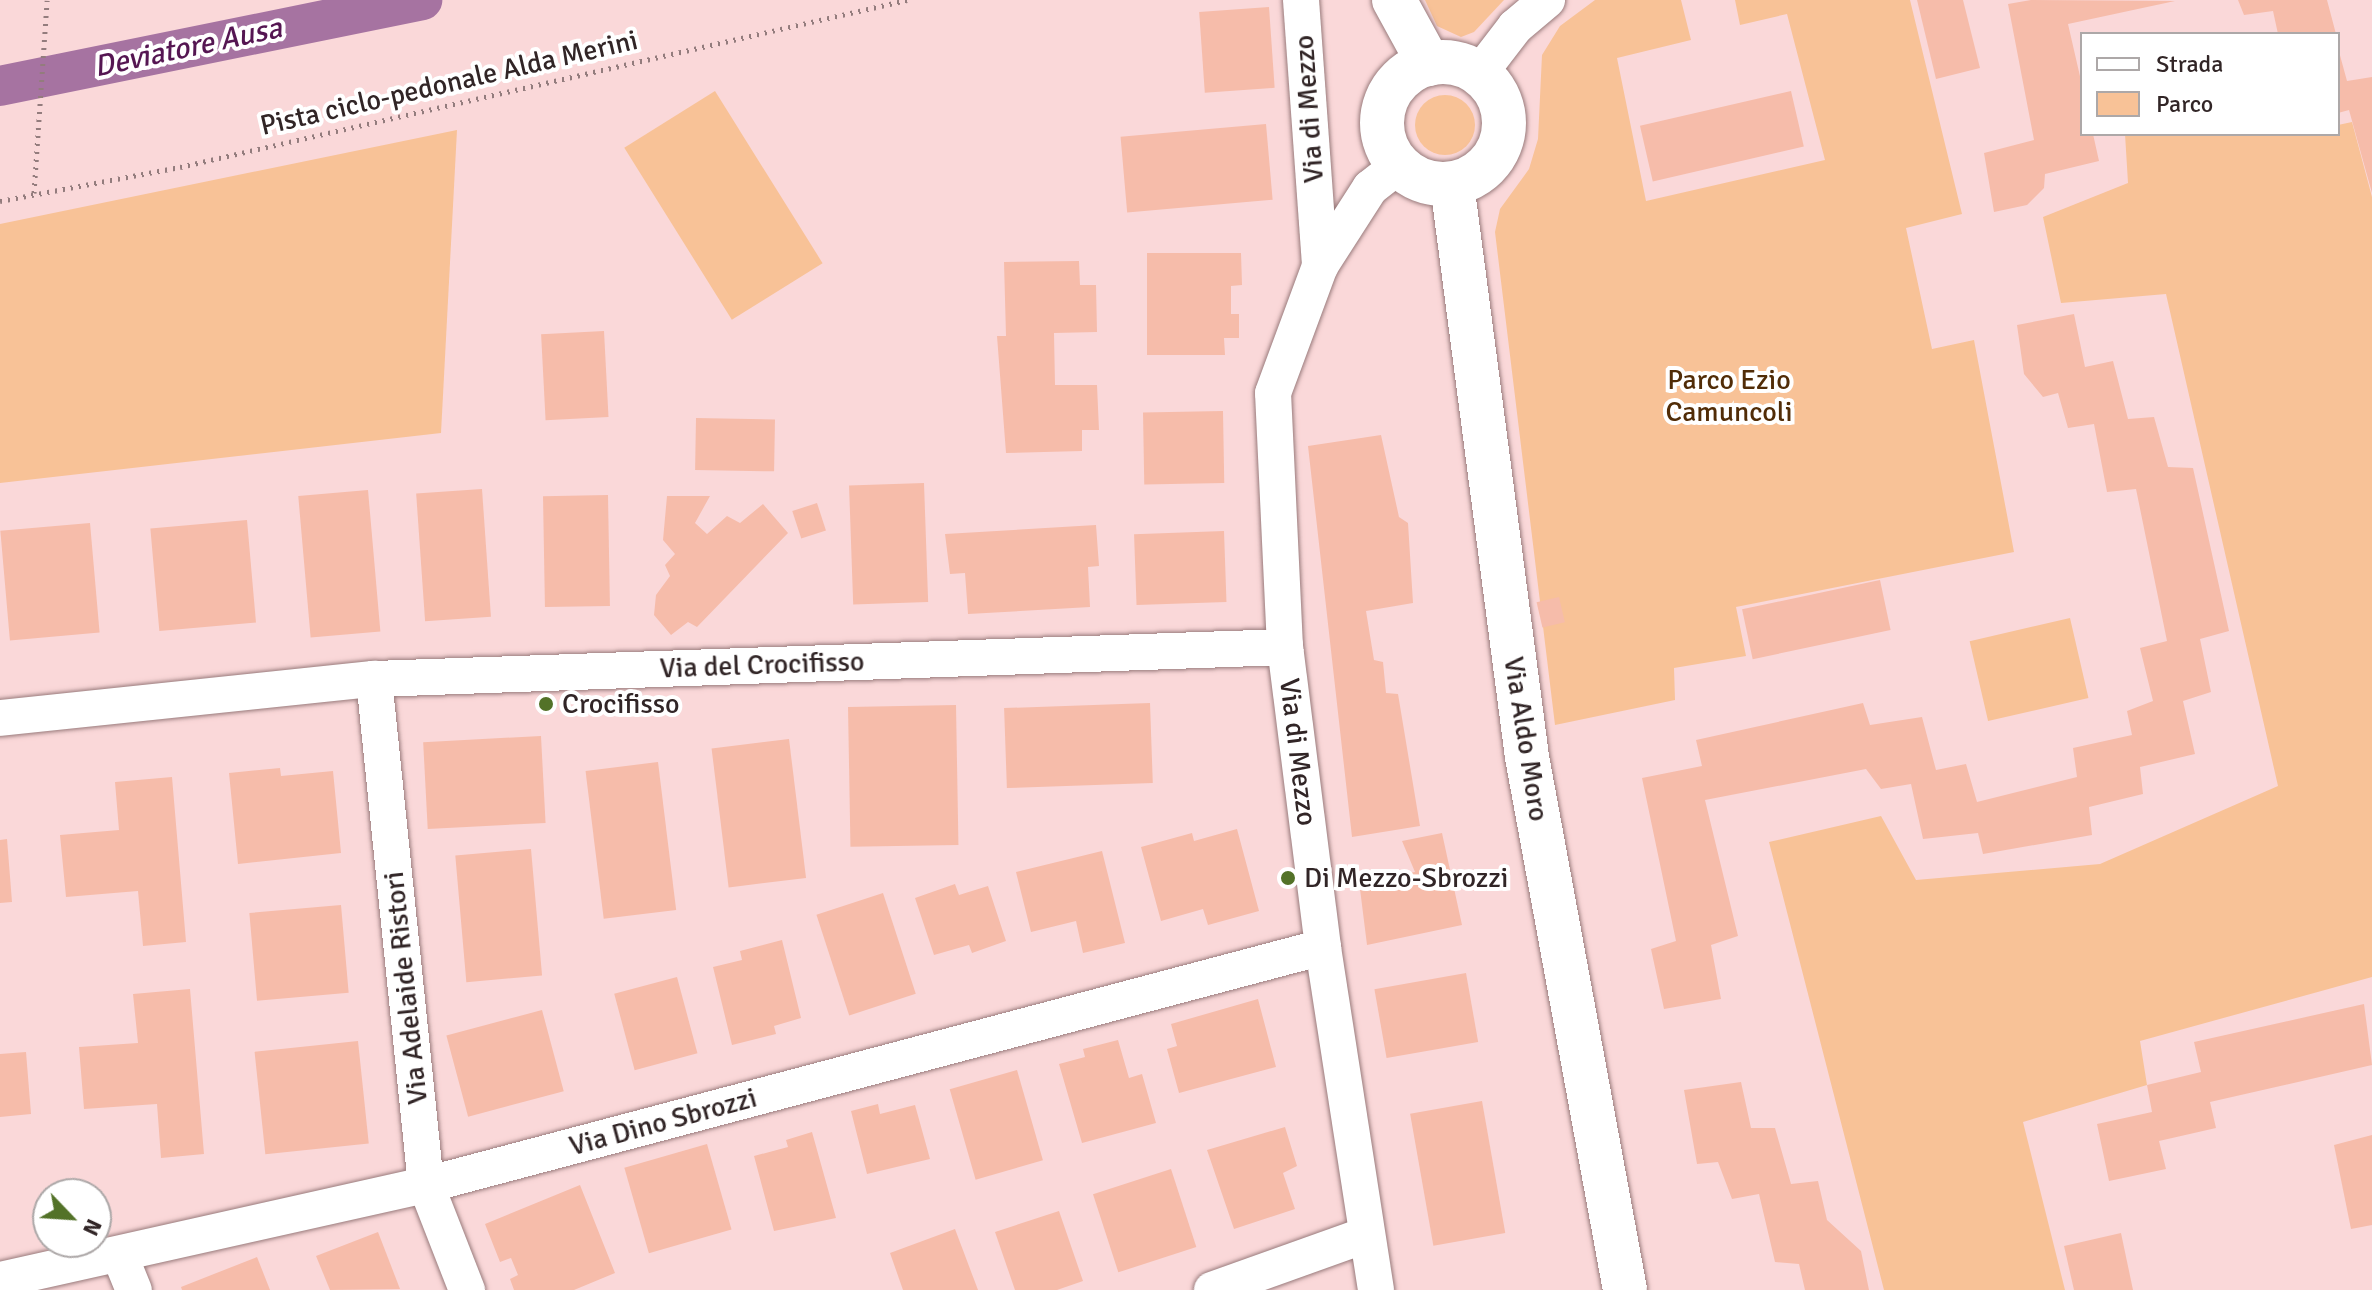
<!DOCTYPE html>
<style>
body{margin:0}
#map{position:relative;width:2372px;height:1290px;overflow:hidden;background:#fad8d9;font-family:Signika,sans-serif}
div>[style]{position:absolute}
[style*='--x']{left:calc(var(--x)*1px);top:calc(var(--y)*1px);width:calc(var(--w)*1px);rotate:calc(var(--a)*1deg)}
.green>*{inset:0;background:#f8c297;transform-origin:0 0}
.round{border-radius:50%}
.canal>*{height:40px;margin:-20px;padding:0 20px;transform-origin:20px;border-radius:20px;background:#a673a1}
.building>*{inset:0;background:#f6bcaa;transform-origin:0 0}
.path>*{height:5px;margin-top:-2.5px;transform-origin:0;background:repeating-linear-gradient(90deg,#937c7d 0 2px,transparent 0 8px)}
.roads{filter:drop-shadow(0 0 2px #997b7c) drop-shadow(0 0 2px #997b7c)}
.street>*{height:36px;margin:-18px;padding:0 18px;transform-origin:18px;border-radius:18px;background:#fff}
.secondary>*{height:44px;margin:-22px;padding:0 22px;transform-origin:22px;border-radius:22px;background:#fff}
.secondary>.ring{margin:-22px;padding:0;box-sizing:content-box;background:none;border:44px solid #fff;border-radius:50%}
.dots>*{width:22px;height:22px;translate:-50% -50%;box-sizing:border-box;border:4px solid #fff;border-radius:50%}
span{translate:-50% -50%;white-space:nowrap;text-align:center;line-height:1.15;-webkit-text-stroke:8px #fff;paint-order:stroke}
.street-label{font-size:28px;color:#312526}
.park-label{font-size:28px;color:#512c07}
.poi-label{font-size:28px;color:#312526}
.left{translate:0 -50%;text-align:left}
.water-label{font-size:30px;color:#551652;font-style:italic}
.legend{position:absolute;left:2080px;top:32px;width:260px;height:104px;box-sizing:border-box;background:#fff;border:2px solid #ada8a8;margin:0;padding:10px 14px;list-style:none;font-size:24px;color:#312526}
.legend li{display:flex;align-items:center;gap:16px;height:40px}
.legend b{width:40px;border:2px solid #ada8a8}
.north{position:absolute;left:32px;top:1178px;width:80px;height:80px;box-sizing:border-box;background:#fff;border:2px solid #ada8a8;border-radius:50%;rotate:115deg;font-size:22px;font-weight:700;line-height:32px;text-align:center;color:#312526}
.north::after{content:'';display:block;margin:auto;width:28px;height:36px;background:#537228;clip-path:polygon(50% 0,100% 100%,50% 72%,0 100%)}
</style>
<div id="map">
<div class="green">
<div style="clip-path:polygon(1425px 0,1504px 0,1474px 32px,1461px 37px,1437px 26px)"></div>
<div style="clip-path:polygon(1595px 0,1681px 0,1691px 40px,1617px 58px,1646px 201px,1825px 160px,1787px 14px,1740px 25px,1735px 0,1910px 0,1962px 214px,1906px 228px,1932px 349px,1974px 340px,2014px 552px,1736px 607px,1746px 656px,1674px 668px,1675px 700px,1555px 725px,1495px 232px,1500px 209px,1529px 169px,1538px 139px,1542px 55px,1560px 26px)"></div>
<div style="left:715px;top:91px;width:203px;height:107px;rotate:58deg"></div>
<div class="round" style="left:1415px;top:95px;width:60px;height:60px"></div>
<div style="clip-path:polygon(2352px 122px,2372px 197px,2372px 977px,2140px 1041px,2147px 1085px,2023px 1122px,2065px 1290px,1884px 1290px,1769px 842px,1881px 816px,1916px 880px,2100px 864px,2278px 786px,2166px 294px,2061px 303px,2043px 217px,2128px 183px,2125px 134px,2338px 134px,2338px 125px)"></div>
<div style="clip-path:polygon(457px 130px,441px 433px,0 483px,0 224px)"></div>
<div style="left:2070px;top:618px;width:82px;height:103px;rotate:77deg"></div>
</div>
<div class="canal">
<div style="--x:0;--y:86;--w:431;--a:-11.5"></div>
</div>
<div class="building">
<div style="clip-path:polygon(1917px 0,1963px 0,1980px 68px,1936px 79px)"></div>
<div style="clip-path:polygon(2031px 0,2175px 1px,2068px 24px,2082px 85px,2082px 134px,2093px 134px,2099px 161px,2045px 174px,2044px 188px,2027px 205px,1994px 212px,1984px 153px,2034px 140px,2008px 4px)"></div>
<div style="clip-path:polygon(2238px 0,2327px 0,2336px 34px,2278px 34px,2273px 11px,2244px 15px)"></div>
<div style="left:1269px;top:7px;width:81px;height:70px;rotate:86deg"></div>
<div style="clip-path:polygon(2338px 48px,2347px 81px,2372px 77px,2372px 193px,2349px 110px,2338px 113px)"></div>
<div style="left:1791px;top:91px;width:57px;height:155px;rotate:77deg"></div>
<div style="left:1266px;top:124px;width:76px;height:146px;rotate:85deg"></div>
<div style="clip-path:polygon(1147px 253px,1241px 253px,1242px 285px,1231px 286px,1231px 314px,1239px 314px,1239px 338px,1224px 338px,1225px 355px,1147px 355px)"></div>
<div style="clip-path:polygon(1079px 261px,1080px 285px,1096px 285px,1097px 332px,1054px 333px,1055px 385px,1097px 385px,1099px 430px,1082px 430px,1082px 451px,1006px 453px,997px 336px,1006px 336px,1004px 262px)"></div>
<div style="clip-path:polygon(2074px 314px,2085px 367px,2113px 361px,2128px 419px,2154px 417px,2168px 467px,2193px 468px,2229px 631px,2200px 639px,2211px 692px,2183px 701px,2195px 754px,2140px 767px,2143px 794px,2089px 807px,2092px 835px,1983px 854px,1978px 833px,1923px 839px,1911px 784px,1881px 789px,1866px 769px,1705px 800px,1738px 936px,1711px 945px,1721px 999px,1664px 1009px,1651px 949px,1676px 941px,1642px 778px,1702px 766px,1696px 740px,1863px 703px,1870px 725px,1922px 717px,1936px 770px,1966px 764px,1977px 802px,2077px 777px,2073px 748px,2132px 735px,2127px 711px,2153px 701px,2140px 648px,2167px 641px,2136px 489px,2107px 492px,2094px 424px,2068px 428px,2058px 393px,2043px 397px,2024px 374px,2017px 325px)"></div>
<div style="left:604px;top:331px;width:86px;height:63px;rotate:87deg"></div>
<div style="left:1223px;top:411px;width:72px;height:80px;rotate:89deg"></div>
<div style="left:696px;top:418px;width:79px;height:52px;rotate:1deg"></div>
<div style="clip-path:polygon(1381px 435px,1399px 517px,1408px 523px,1413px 603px,1366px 611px,1374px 660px,1383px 662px,1386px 693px,1398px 694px,1420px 826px,1352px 837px,1308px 446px)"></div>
<div style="left:924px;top:483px;width:119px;height:75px;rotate:88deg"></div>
<div style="left:482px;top:489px;width:128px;height:66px;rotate:86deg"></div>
<div style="left:368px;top:490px;width:142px;height:70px;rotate:85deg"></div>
<div style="left:608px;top:495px;width:111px;height:65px;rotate:89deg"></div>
<div style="clip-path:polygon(667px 496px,710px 496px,695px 523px,707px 534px,727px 516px,740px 523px,763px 504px,788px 533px,697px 627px,688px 622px,671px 635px,654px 615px,656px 595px,670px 576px,665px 565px,675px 554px,663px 540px)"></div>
<div style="left:817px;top:503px;width:29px;height:26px;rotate:72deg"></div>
<div style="left:247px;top:520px;width:103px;height:97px;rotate:85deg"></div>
<div style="left:90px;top:523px;width:110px;height:90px;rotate:85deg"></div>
<div style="clip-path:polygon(1096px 525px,1099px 566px,1088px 567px,1090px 607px,968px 614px,965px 573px,950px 574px,945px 534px)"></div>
<div style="left:1224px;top:531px;width:71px;height:90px;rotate:88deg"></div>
<div style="left:1880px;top:580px;width:51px;height:141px;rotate:78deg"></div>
<div style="left:1559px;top:597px;width:26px;height:23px;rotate:77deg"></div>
<div style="left:1150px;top:703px;width:80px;height:146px;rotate:88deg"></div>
<div style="left:956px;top:705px;width:140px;height:108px;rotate:89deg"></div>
<div style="left:541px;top:736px;width:87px;height:118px;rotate:87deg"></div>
<div style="left:789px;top:739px;width:140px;height:78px;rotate:83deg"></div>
<div style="left:658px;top:762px;width:149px;height:73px;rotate:83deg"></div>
<div style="clip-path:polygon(280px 768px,281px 776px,333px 771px,341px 853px,238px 864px,229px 773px)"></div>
<div style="clip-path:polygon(172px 777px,186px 942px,143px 946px,138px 891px,66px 897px,60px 835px,119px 830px,115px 782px)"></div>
<div style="clip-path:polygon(1237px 829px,1259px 911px,1208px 925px,1203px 909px,1161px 921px,1141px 847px,1192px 833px,1194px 841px)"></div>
<div style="clip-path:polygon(1442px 833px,1462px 925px,1367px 945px,1359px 881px,1415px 872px,1402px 841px)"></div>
<div style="clip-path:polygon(7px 839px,12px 902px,0 903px,0 840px)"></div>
<div style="left:531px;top:849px;width:127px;height:76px;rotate:85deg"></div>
<div style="clip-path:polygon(1102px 851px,1125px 943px,1083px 953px,1076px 921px,1031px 932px,1016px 872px)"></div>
<div style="clip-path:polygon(955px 884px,959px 895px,988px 886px,1006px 941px,972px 953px,969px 945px,934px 955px,915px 898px)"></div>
<div style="left:883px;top:893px;width:106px;height:70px;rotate:72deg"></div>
<div style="left:341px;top:905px;width:88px;height:92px;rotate:85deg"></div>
<div style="clip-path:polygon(782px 940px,801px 1018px,774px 1026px,776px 1034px,732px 1045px,713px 967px,742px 960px,740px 951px)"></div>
<div style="left:1466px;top:973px;width:70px;height:93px;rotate:80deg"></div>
<div style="left:677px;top:977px;width:79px;height:65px;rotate:75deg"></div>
<div style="clip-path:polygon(190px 989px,204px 1154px,161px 1158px,157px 1104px,84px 1109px,79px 1047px,138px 1043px,133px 994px)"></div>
<div style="clip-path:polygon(1258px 999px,1276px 1067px,1179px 1093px,1167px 1049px,1177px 1046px,1171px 1024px)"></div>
<div style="clip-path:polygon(2364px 1004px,2372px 1065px,2210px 1102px,2216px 1128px,2159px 1141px,2166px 1169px,2109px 1181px,2097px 1124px,2152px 1112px,2147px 1085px,2201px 1072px,2194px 1042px)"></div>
<div style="left:542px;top:1010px;width:84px;height:99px;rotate:75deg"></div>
<div style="clip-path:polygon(1118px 1040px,1129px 1078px,1142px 1074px,1156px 1123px,1082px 1143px,1059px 1064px,1085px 1057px,1083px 1049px)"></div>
<div style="left:358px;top:1041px;width:103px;height:104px;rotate:84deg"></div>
<div style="clip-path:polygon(26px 1052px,31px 1114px,0 1117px,0 1054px)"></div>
<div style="left:1017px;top:1070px;width:94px;height:70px;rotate:74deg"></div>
<div style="clip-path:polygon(1741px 1082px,1751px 1128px,1775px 1128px,1791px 1184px,1818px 1181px,1827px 1220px,1861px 1251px,1869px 1290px,1805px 1290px,1799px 1264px,1775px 1262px,1759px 1194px,1732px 1199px,1718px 1162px,1697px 1164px,1684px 1090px)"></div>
<div style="left:1482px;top:1101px;width:134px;height:73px;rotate:80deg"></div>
<div style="clip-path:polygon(878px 1104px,880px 1114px,915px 1105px,930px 1159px,867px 1174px,851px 1111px)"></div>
<div style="clip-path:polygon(1285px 1127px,1297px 1166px,1283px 1173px,1295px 1209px,1234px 1229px,1207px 1150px)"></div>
<div style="clip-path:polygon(812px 1132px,836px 1218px,774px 1231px,754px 1156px,788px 1147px,786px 1140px)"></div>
<div style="clip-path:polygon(2372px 1135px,2372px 1225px,2351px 1229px,2334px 1145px)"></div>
<div style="left:707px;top:1144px;width:89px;height:86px;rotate:74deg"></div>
<div style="left:1171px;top:1169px;width:82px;height:82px;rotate:72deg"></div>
<div style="clip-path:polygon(580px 1185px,615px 1273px,574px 1290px,514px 1290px,510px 1279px,518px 1275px,511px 1258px,500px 1262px,485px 1224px)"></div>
<div style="clip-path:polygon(1059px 1211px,1083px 1281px,1057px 1290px,1015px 1290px,995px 1232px)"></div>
<div style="clip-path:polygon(955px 1229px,978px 1290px,903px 1290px,890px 1253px)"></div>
<div style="clip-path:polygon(378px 1232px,400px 1289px,330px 1290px,316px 1256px)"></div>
<div style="clip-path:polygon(2121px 1233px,2133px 1290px,2074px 1290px,2064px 1246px)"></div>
<div style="clip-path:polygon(257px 1257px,270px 1290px,182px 1290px,181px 1287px)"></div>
</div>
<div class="path">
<div style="--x:34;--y:193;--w:193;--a:-86.1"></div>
<div style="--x:0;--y:201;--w:183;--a:-10.7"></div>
<div style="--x:180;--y:167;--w:746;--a:-12.94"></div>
</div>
<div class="roads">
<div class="street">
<div style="--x:1301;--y:0;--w:267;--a:85.9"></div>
<div style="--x:1479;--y:74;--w:59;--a:-52.5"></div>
<div style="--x:1515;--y:27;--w:42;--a:-40.2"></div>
<div style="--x:374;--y:679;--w:509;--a:84.13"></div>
<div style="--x:426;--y:1185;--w:113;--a:68.7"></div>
<div style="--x:0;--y:718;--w:376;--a:-6"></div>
<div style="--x:374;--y:679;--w:912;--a:-2.01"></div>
<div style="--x:120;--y:1256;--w:37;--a:68"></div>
<div style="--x:0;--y:1280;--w:436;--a:-12.6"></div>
<div style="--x:426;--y:1185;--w:928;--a:-14.86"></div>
<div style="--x:1212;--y:1290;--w:164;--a:-19.7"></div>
<div style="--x:1376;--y:1290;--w:347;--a:-98.8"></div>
<div style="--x:1323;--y:947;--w:302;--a:-97.2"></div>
<div style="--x:1285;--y:647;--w:254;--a:-92.7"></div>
<div style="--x:1273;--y:393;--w:135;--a:-69.7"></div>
<div style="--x:1320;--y:266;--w:93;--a:-57.3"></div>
<div style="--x:1370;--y:188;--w:37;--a:-38"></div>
</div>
<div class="secondary">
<div style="--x:1394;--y:0;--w:73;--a:61.3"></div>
<div class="ring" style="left:1382px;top:62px;width:78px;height:78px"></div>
<div style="--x:1452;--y:184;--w:578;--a:82.54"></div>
<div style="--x:1527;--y:757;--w:542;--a:79.58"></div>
</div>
</div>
<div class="dots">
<div style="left:546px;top:704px;background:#537228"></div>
<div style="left:1288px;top:878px;background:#537228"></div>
</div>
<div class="street-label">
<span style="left:449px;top:83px;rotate:-13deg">Pista ciclo-pedonale Alda Merini</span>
<span style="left:1309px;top:109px;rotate:-94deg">Via di Mezzo</span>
<span style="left:762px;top:665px;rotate:-2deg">Via del Crocifisso</span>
<span style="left:1526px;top:739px;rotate:81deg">Via Aldo Moro</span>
<span style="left:1298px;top:752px;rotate:83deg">Via di Mezzo</span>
<span style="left:406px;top:988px;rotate:-96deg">Via Adelaide Ristori</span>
<span style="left:663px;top:1122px;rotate:-15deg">Via Dino Sbrozzi</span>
</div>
<div class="park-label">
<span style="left:1729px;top:396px">Parco Ezio<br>Camuncoli</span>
</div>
<div class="poi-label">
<span class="left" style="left:562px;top:704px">Crocifisso</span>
<span class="left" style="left:1304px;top:878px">Di Mezzo-Sbrozzi</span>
</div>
<div class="water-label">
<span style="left:188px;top:48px;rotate:-12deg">Deviatore Ausa</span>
</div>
<ul class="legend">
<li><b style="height:10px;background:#fff"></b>Strada</li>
<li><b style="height:22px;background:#f8c297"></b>Parco</li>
</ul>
<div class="north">N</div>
</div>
